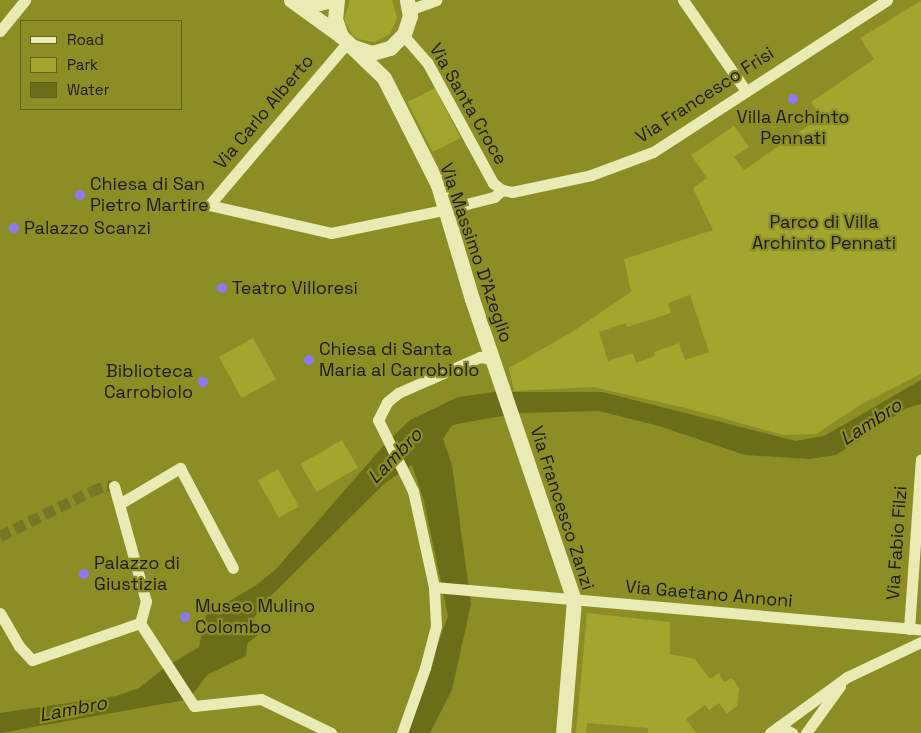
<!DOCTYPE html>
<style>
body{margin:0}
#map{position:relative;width:921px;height:733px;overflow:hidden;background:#8a8e24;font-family:"Space Grotesk",sans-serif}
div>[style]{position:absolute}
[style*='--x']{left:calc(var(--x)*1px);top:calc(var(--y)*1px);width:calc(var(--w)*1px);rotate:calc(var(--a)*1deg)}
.green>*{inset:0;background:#a3a62e;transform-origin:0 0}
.water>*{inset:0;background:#6a6e19}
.minor-tunnel>*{height:11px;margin-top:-5.5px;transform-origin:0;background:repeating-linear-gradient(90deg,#747723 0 11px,transparent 0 16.5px)}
.minor>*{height:11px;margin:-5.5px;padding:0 5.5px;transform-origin:5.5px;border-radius:5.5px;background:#eaebb4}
.tertiary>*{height:15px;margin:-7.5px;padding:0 7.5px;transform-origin:7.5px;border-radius:7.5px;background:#eaebb4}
.dots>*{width:14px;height:14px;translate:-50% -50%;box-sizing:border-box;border:2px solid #8a8e24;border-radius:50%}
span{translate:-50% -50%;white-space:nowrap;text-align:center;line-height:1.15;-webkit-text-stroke:4.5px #8a8e24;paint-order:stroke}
.street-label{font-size:18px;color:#1d1d1d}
.poi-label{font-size:18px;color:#1d1d1d}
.left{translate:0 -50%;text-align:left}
.right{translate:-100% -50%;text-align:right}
.park-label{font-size:18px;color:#1d1d1b}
.water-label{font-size:19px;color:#1c1c1a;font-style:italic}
.legend{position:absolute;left:20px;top:20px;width:162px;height:90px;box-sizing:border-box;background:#8a8e24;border:1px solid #5e6121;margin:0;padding:6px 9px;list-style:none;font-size:15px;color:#1d1d1d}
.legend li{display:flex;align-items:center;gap:10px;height:25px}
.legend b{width:25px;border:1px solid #5e6121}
</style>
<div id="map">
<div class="green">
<div style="clip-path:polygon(350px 0,392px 0,397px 18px,390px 34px,374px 42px,358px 39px,352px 34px,344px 20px)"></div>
<div style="clip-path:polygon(evenodd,921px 1px,921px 374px,860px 405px,816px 434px,783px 435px,690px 409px,593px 387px,514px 391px,509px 368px,572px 332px,631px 292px,624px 259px,713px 230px,693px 188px,707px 178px,691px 155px,734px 126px,749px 147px,734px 157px,744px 170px,821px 117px,811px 102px,874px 59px,860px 38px,921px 1px,690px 295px,709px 352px,685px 360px,679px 343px,654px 352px,655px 356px,636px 363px,633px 353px,608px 361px,599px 332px,626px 323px,627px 327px,671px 313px,668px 303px,690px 295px)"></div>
<div style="left:435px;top:88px;width:56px;height:31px;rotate:63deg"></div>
<div style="left:253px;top:338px;width:47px;height:39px;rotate:61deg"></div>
<div style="left:342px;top:440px;width:32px;height:48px;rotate:60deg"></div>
<div style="left:278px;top:469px;width:43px;height:23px;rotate:61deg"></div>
<div style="clip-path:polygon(587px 613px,670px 622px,670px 654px,695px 659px,710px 679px,719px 673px,724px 682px,732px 678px,739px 688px,737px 706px,727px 714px,719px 703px,709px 710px,705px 705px,686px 719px,696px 733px,648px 733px,648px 728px,587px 723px,586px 733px,576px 733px)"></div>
</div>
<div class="water">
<div style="clip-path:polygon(921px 380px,921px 404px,907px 408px,836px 455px,809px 459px,745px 455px,659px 426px,599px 411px,519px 413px,452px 425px,443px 439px,452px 465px,471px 604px,452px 690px,430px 733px,406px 733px,448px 616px,424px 501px,412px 465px,385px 483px,267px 600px,254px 618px,259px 634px,247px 644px,246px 656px,207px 675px,191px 696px,185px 700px,0 733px,0 713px,116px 696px,139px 688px,164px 668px,199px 647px,206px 615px,255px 586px,276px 569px,385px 444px,410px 420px,458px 397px,494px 392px,602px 392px,796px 441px,824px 436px)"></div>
</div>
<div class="minor-tunnel">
<div style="--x:0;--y:536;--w:102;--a:-26.1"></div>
<div style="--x:92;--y:491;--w:16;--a:-22"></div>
<div style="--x:107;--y:485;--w:7;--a:8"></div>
</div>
<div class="minor">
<div style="--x:683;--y:0;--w:111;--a:55.3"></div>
<div style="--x:409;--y:10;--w:29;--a:-20"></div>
<div style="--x:0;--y:31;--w:40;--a:-51"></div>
<div style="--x:404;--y:36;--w:35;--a:49"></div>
<div style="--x:427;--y:62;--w:138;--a:61.4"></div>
<div style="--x:493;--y:183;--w:11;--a:38"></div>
<div style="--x:502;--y:190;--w:10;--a:11"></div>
<div style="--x:512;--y:192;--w:81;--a:-12.1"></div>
<div style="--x:591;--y:175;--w:66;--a:-20.4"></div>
<div style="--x:653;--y:152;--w:279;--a:-33"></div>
<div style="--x:347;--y:43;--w:213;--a:130.4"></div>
<div style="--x:209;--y:205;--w:125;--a:12.9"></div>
<div style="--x:331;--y:233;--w:114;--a:-11.6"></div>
<div style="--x:443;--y:210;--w:53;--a:-14.3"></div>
<div style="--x:494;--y:197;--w:11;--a:-41"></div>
<div style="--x:114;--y:486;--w:119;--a:74.5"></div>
<div style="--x:146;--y:601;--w:23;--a:105"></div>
<div style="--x:140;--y:623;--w:99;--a:57"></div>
<div style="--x:194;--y:706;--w:67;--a:-6"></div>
<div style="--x:261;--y:699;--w:78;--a:25.9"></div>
<div style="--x:121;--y:503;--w:69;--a:-30.7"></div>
<div style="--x:180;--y:468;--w:113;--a:62.1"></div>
<div style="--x:434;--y:587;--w:489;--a:5"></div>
<div style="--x:0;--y:613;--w:38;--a:60"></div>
<div style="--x:19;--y:646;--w:19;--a:47"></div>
<div style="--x:32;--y:660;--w:114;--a:-18.9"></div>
<div style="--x:909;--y:629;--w:170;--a:-86"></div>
<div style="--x:779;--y:726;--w:15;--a:28"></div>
<div style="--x:402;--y:733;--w:69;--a:-70.5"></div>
<div style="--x:425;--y:668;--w:43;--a:-75.3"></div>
<div style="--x:436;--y:626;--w:39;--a:-93"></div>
<div style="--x:434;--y:587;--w:98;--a:-102.3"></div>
<div style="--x:413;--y:491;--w:79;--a:-116.2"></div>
<div style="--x:378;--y:420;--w:20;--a:-63"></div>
<div style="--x:387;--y:402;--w:14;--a:-39"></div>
<div style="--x:398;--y:393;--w:90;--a:-23.7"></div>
<div style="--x:480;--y:357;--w:12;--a:9"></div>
<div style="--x:770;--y:733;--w:95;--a:-36"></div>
<div style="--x:847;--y:677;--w:82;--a:-25.3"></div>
<div style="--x:806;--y:733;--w:58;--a:-54.1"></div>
</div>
<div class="tertiary">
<div style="--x:291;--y:0;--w:62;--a:35.8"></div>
<div style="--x:297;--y:0;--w:22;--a:8"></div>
<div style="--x:319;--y:3;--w:13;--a:-13"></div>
<div style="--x:337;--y:0;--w:19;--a:96"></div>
<div style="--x:335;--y:19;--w:18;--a:71"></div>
<div style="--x:341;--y:36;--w:16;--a:43"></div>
<div style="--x:353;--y:47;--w:20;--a:18"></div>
<div style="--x:372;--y:53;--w:19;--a:-16"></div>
<div style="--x:390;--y:48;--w:20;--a:-45"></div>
<div style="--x:404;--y:34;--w:19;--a:-72"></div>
<div style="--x:410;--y:16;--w:16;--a:-101"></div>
<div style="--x:350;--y:45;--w:47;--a:44.1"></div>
<div style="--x:384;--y:78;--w:120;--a:63.2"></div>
<div style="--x:438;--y:185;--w:119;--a:73.4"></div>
<div style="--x:472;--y:299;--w:318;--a:71.3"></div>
<div style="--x:574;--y:600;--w:133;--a:94.7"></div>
</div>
<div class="dots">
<div style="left:793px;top:99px;background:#8f78f6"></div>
<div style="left:80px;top:195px;background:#8f78f6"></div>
<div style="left:14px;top:228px;background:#8f78f6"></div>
<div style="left:222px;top:288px;background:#8f78f6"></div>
<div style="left:309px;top:360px;background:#8f78f6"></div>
<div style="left:203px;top:382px;background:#8f78f6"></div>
<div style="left:84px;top:574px;background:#8f78f6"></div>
<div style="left:185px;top:617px;background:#8f78f6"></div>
</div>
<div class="street-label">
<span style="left:705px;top:95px;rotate:-33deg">Via Francesco Frisi</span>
<span style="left:468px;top:104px;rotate:60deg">Via Santa Croce</span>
<span style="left:264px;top:112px;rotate:-50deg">Via Carlo Alberto</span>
<span style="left:476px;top:253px;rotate:71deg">Via Massimo D'Azeglio</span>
<span style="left:562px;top:508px;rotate:72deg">Via Francesco Zanzi</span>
<span style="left:897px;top:543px;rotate:-86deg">Via Fabio Filzi</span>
<span style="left:709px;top:594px;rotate:5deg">Via Gaetano Annoni</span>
</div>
<div class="poi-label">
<span style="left:793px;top:128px">Villa Archinto<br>Pennati</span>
<span class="left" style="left:90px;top:195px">Chiesa di San<br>Pietro Martire</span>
<span class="left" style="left:24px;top:228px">Palazzo Scanzi</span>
<span class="left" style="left:232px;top:288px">Teatro Villoresi</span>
<span class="left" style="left:319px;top:360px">Chiesa di Santa<br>Maria al Carrobiolo</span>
<span class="right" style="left:193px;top:382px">Biblioteca<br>Carrobiolo</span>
<span class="left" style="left:94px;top:574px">Palazzo di<br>Giustizia</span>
<span class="left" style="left:195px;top:617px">Museo Mulino<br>Colombo</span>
</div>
<div class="park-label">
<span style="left:824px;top:233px">Parco di Villa<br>Archinto Pennati</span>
</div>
<div class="water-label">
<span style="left:871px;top:422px;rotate:-33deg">Lambro</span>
<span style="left:395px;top:456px;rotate:-46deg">Lambro</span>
<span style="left:73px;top:709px;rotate:-11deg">Lambro</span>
</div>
<ul class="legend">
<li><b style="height:6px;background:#eaebb4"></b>Road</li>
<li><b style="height:14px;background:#a3a62e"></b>Park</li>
<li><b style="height:14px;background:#6a6e19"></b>Water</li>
</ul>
</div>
